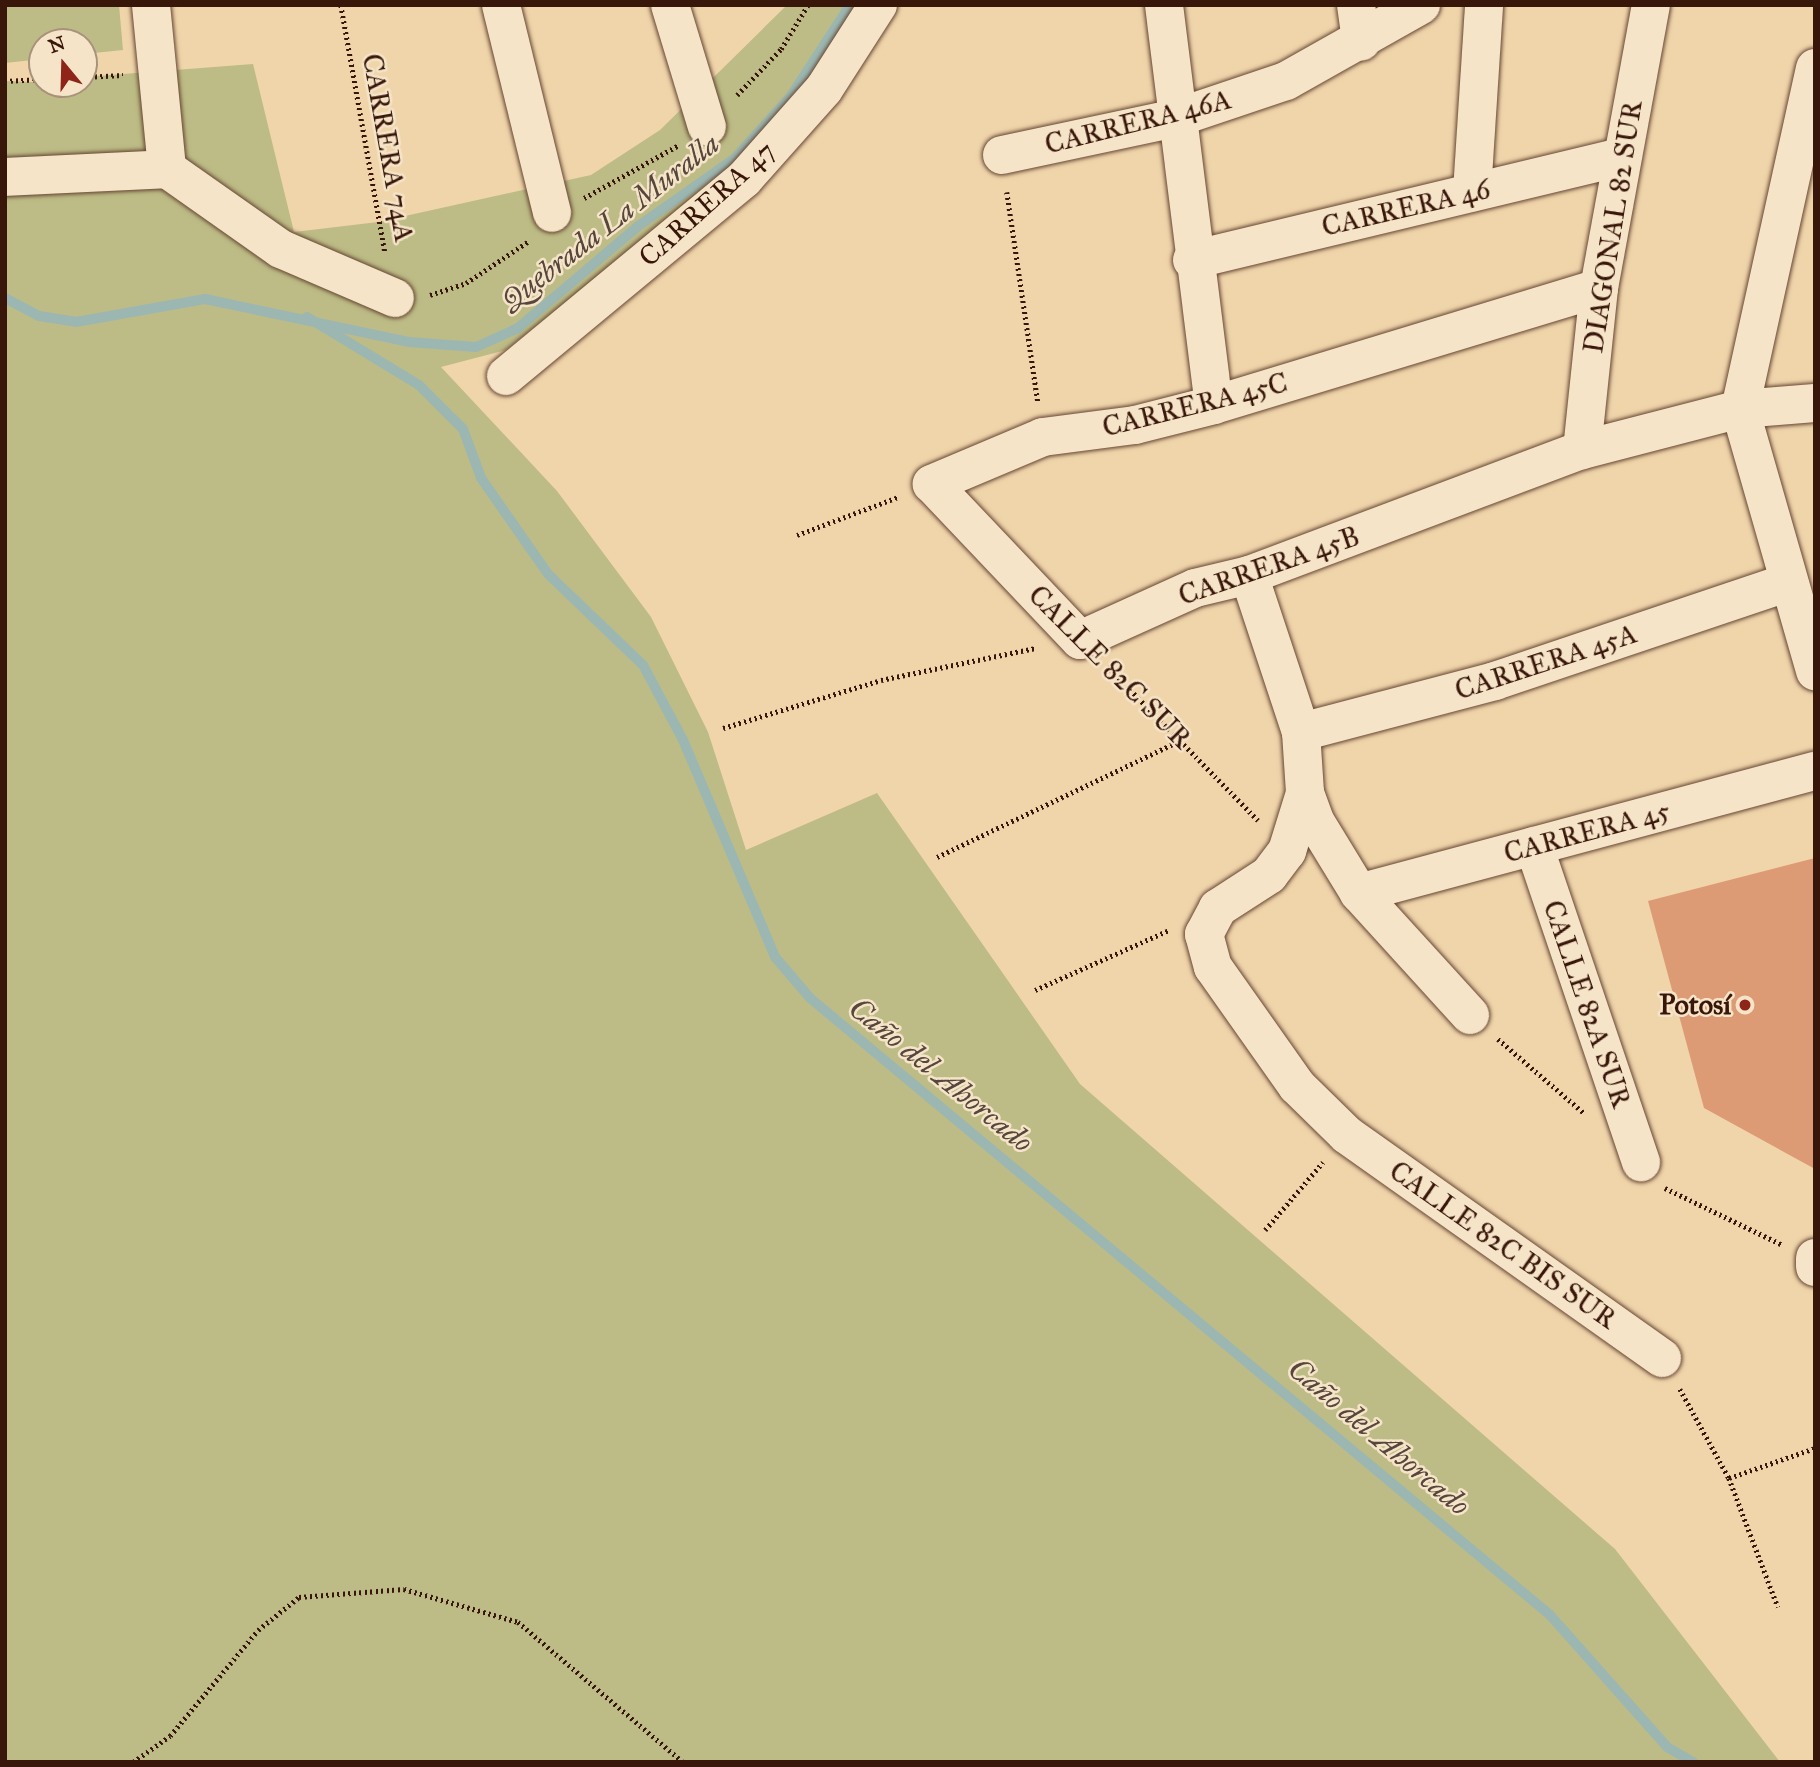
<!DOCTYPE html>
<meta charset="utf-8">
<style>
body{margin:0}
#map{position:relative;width:1820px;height:1767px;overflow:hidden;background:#f0d5ab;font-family:"IM FELL Great Primer",serif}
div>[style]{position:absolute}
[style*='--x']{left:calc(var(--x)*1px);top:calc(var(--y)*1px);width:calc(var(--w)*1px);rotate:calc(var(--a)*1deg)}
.green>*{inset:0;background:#bdbc86}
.stream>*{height:10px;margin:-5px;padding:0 5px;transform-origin:5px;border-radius:5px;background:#9cb7b1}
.building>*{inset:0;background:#dc9b75}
.path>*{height:4.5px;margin-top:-2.25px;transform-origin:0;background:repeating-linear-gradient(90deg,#381609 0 2px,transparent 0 5.5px)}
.roads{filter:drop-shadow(0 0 2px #664632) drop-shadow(0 0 2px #664632)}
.minor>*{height:38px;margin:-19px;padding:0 19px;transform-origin:19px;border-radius:19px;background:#f5e4c8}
.dots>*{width:19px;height:19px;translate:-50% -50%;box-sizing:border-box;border:4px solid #f5e4c8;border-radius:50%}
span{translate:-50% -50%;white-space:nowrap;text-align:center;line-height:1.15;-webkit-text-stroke:5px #f5e4c8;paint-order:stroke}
.street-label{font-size:28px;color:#381609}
.poi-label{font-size:28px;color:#381609;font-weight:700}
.right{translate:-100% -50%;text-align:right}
.water-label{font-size:30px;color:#56463b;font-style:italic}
.frame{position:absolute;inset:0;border:7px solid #381609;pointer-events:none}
.north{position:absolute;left:28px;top:28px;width:70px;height:70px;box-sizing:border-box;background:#f5e4c8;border:2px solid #a9927c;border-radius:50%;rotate:341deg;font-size:19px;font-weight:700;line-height:28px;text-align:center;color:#381609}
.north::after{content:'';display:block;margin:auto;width:24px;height:32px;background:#8f2418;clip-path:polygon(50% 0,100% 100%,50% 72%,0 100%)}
</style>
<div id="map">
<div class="green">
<div style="clip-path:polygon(5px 5px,119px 5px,123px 50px,84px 54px,84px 42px,42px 42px,42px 59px,5px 63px)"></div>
<div style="clip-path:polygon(787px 5px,858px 5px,842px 40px,748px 156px,506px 350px,441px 367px,557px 491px,651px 617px,708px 732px,746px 850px,877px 793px,1080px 1084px,1615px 1549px,1780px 1762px,5px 1762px,5px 81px,84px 84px,84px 77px,253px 64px,294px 232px,378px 222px,591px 175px,660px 130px)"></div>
</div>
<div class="stream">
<div style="--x:5;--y:298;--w:38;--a:28"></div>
<div style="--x:39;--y:316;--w:37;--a:9"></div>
<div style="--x:76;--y:322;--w:131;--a:-10.1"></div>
<div style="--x:205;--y:299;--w:208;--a:11.9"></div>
<div style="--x:409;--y:342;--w:67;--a:4.3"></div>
<div style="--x:476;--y:347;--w:46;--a:-24.3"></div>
<div style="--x:518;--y:328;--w:156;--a:-40.3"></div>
<div style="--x:637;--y:227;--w:120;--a:-35.1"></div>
<div style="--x:735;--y:158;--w:84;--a:-47.9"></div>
<div style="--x:791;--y:96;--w:108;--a:-57"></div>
<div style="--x:307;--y:317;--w:131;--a:31.3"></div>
<div style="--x:419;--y:385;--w:62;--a:45"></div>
<div style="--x:463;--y:429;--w:52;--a:69.8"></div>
<div style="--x:481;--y:478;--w:117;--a:55.1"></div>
<div style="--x:548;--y:574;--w:132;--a:43.8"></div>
<div style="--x:643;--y:665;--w:85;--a:61.9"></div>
<div style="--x:683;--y:740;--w:236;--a:67"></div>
<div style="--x:775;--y:957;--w:54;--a:49.5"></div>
<div style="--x:810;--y:998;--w:963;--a:39.82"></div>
<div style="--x:1550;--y:1615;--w:176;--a:48.4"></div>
<div style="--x:1667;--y:1747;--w:30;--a:30"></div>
</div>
<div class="building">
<div style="clip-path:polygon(1815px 858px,1815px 1169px,1704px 1108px,1648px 901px)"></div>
</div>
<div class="path">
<div style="--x:341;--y:5;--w:251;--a:79.9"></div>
<div style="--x:84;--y:77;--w:39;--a:-3"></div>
<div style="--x:5;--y:81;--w:37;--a:-3"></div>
<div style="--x:737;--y:95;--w:64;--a:-46.3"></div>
<div style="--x:781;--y:49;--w:52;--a:-58.5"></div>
<div style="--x:1007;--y:192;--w:212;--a:81.6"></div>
<div style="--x:584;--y:198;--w:107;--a:-29.2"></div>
<div style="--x:430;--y:295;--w:38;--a:-18"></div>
<div style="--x:466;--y:283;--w:76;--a:-33.7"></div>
<div style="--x:797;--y:535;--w:108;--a:-20.6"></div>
<div style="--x:1107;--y:666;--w:216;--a:45.6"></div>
<div style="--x:723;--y:728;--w:165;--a:-16.9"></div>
<div style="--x:881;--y:680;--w:158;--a:-11.7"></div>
<div style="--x:937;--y:857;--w:273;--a:-25.6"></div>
<div style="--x:1035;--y:990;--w:147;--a:-24.1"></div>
<div style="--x:1498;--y:1039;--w:113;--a:40.7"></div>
<div style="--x:1665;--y:1188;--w:131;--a:25.8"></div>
<div style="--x:1265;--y:1230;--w:89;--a:-49.5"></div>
<div style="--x:1680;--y:1389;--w:102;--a:61.2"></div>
<div style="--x:1729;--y:1478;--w:138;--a:69.2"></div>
<div style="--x:1729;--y:1478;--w:91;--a:-19.2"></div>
<div style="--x:133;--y:1762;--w:45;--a:-35.1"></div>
<div style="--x:170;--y:1736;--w:138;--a:-50.3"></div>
<div style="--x:258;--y:1630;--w:53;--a:-38.8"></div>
<div style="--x:299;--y:1597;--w:105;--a:-4.4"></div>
<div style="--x:404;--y:1589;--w:119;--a:16.1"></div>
<div style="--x:518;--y:1622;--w:216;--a:40.3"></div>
</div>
<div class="roads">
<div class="minor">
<div style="--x:151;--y:5;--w:165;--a:84.4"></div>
<div style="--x:501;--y:5;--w:214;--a:76.2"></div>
<div style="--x:670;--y:5;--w:127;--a:73.1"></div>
<div style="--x:1164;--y:5;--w:403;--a:82.9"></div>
<div style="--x:1356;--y:5;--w:37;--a:82"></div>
<div style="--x:1815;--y:68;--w:349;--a:102.4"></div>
<div style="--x:1740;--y:409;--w:273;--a:74"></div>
<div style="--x:1002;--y:155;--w:178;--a:-12"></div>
<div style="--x:1176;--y:118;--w:116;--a:-18.6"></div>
<div style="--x:1286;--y:81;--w:155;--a:-29.4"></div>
<div style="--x:5;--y:177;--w:162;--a:-2.8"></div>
<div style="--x:167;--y:169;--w:139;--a:35.1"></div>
<div style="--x:281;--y:249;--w:124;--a:23.3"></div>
<div style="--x:1472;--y:192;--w:187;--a:-86.3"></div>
<div style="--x:1192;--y:260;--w:441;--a:-13.5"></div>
<div style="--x:1599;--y:288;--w:402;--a:163.1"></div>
<div style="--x:1214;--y:405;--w:81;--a:165.8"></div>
<div style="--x:1135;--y:425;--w:93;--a:172.6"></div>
<div style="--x:1043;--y:437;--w:121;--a:157.1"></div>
<div style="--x:932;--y:484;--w:215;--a:46.5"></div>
<div style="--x:1080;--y:640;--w:126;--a:-24.3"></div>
<div style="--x:1195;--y:588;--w:56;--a:-13.5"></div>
<div style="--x:1249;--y:575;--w:356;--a:-20.6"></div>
<div style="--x:1582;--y:450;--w:163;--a:-14.5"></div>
<div style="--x:1740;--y:409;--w:75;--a:-4.6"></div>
<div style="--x:506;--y:376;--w:309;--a:-39.6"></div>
<div style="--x:744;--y:179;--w:120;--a:-48.4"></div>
<div style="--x:824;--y:89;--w:100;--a:-57.3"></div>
<div style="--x:1582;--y:450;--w:163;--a:-84"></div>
<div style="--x:1599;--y:288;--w:288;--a:-79.6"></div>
<div style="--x:1249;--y:575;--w:165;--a:71.7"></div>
<div style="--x:1301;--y:732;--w:61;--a:86.2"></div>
<div style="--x:1305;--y:793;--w:30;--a:70"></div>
<div style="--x:1315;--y:821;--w:84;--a:58.6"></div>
<div style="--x:1359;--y:893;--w:165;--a:47.7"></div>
<div style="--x:1301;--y:732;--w:201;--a:-14.7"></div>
<div style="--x:1495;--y:681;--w:310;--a:-18.6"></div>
<div style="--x:1305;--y:793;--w:61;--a:107.2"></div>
<div style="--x:1287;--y:851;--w:30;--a:127"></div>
<div style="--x:1269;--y:875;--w:61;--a:147.1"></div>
<div style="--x:1218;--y:908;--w:30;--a:118"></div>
<div style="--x:1204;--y:934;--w:34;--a:75"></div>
<div style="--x:1213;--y:967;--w:146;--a:54.8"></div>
<div style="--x:1297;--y:1086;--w:70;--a:44.4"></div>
<div style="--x:1347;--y:1135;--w:386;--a:35.3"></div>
<div style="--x:1534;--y:846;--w:334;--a:71.3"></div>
<div style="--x:1359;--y:893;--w:472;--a:-15"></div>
<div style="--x:1815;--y:1258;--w:9;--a:90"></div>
</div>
</div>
<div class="dots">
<div style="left:1745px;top:1005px;background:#8f2418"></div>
</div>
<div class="street-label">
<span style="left:1138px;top:122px;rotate:-14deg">CARRERA 46A</span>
<span style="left:388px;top:148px;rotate:80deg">CARRERA 74A</span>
<span style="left:707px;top:204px;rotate:-42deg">CARRERA 47</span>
<span style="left:1406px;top:208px;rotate:-13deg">CARRERA 46</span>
<span style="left:1613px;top:227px;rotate:-81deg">DIAGONAL 82 SUR</span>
<span style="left:1195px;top:405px;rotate:-14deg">CARRERA 45C</span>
<span style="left:1269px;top:566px;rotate:-19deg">CARRERA 45B</span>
<span style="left:1546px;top:662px;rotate:-18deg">CARRERA 45A</span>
<span style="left:1110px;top:667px;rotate:45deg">CALLE 82C SUR</span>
<span style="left:1587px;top:832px;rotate:-15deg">CARRERA 45</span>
<span style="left:1587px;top:1004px;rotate:71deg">CALLE 82A SUR</span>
<span style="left:1503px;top:1245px;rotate:35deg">CALLE 82C BIS SUR</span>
</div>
<div class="poi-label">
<span class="right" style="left:1731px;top:1005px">Potosí</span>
</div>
<div class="water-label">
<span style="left:610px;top:222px;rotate:-38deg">Quebrada La Muralla</span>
<span style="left:941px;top:1075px;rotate:39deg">Caño del Ahorcado</span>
<span style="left:1379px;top:1437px;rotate:40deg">Caño del Ahorcado</span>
</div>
<div class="frame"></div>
<div class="north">N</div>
</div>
